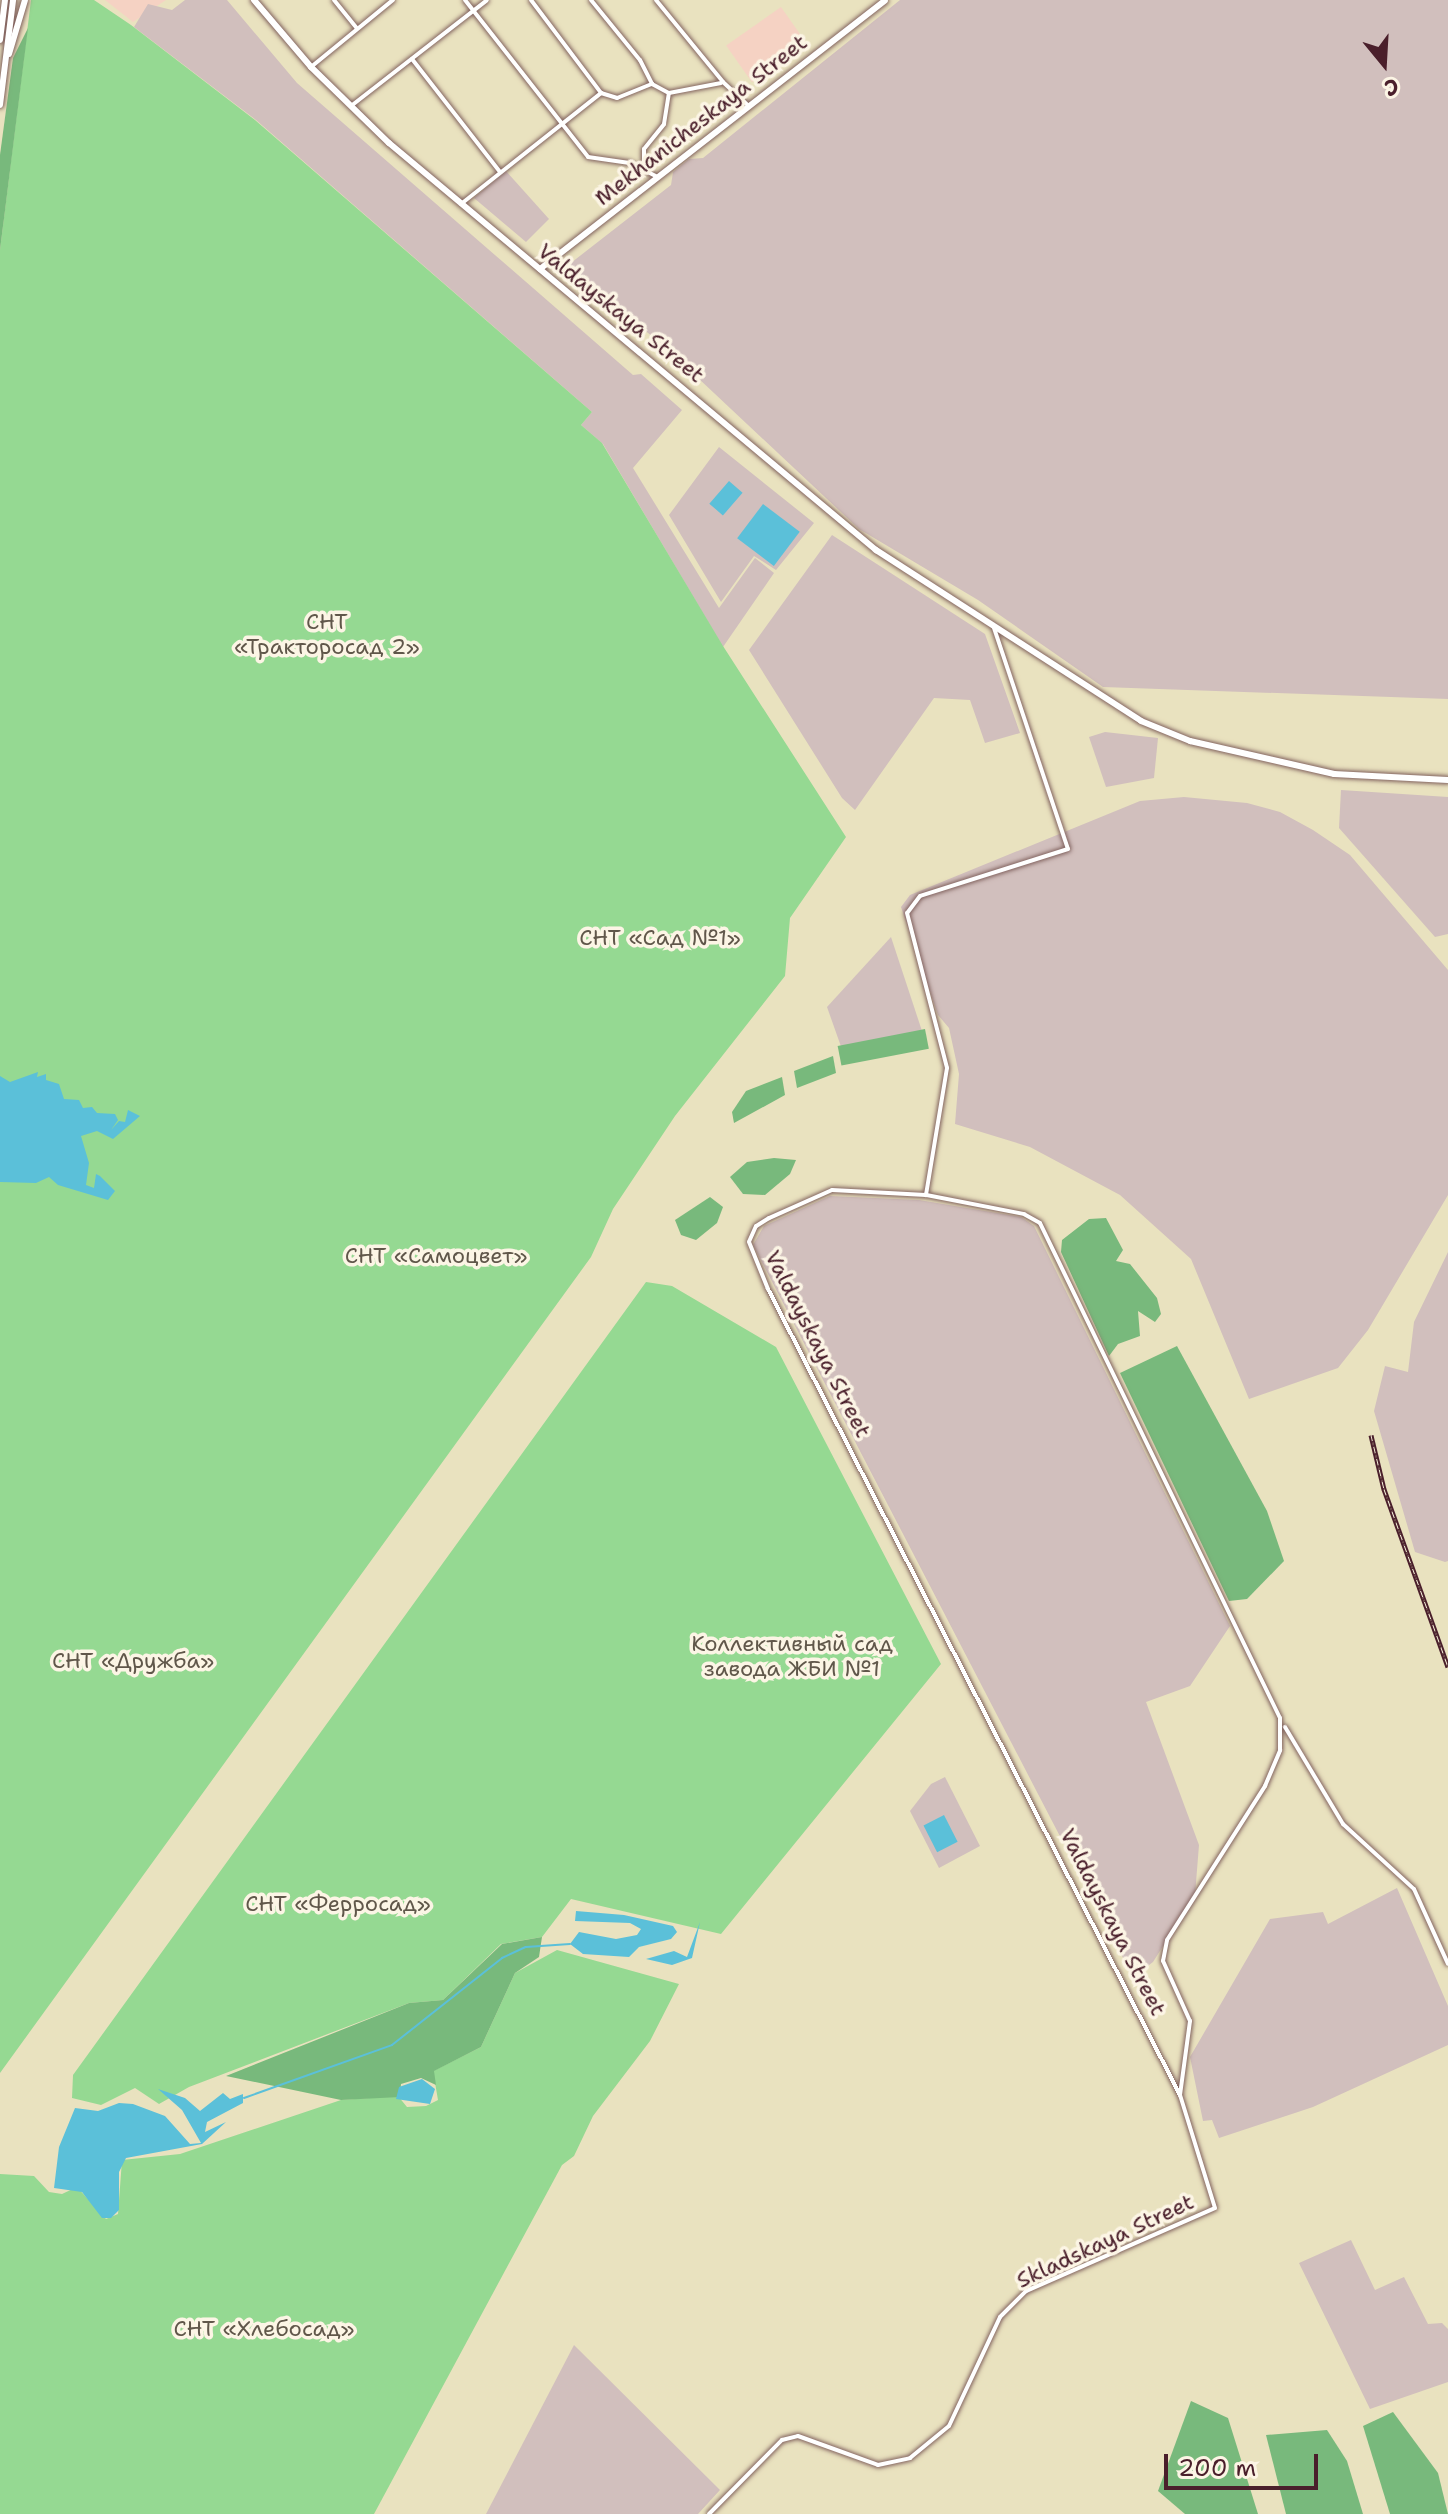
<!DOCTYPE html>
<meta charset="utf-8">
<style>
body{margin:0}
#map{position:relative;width:1448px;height:2514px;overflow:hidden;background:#e9e2bf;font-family:"Shantell Sans",sans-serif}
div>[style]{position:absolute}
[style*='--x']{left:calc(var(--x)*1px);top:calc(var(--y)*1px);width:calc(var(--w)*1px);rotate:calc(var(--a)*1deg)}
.built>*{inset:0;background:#f5d2c3;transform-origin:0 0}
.industrial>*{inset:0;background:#d1bfbd}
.green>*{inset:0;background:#95d992}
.forest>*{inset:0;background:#78b97c;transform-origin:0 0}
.water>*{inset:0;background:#5bc0d9;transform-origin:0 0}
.stream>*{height:2px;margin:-1px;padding:0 1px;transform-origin:1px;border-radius:1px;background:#5bc0d9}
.roads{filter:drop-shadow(0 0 2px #82635f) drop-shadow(0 0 2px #82635f)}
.street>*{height:4px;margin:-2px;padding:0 2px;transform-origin:2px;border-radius:2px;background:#fff}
.secondary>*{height:6px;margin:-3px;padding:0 3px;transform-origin:3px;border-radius:3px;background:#fff}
.primary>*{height:6px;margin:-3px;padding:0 3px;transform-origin:3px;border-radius:3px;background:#fff}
.rail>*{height:5px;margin-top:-2.5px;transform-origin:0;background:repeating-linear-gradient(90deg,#fcf5e5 0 6px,#4a1f2b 0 12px);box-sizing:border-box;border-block:2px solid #4a1f2b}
span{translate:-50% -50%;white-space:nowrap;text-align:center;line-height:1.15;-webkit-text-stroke:7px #fcf5e5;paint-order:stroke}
.street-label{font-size:22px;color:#4a1f2b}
.park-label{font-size:22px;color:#60574a}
.north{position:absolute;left:1344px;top:24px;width:80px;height:80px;-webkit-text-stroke:6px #fcf5e5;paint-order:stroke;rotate:162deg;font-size:22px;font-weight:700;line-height:32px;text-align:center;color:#4a1f2b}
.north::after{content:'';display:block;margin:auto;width:28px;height:36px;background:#4a1f2b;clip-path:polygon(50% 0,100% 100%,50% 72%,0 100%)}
.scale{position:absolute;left:1164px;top:2454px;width:154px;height:36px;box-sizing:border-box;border:4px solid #4a1f2b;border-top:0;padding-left:10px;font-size:24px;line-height:28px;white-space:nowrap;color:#4a1f2b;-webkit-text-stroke:6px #fcf5e5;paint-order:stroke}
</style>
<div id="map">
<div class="built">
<div style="clip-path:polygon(105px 0,166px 0,133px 22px)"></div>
<div style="left:781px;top:7px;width:45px;height:67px;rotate:55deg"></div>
</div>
<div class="industrial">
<div style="clip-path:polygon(185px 0,227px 0,297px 83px,633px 375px,641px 374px,682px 410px,633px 468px,719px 608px,755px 558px,774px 573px,723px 647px,603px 444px,581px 425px,592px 412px,256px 120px,134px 27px,148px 4px,172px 10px)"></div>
<div style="clip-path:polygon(900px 0,1448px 0,1448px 699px,1103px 687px,978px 600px,859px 529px,665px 347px,567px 266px,671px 185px,673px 172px,689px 159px,703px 158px)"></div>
<div style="clip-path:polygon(506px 171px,549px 219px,526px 242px,474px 198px)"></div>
<div style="clip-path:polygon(719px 447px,814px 523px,776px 570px,754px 556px,721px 602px,669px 515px)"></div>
<div style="clip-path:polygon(832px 535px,985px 634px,1020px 733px,985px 743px,970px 700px,934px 698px,855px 810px,842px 798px,749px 650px)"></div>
<div style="clip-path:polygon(1105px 732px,1158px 738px,1154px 778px,1106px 787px,1089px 737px)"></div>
<div style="clip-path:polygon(1341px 790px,1448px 797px,1448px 934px,1435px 937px,1339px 828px)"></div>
<div style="clip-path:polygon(1184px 797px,1247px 803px,1280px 812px,1313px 830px,1350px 855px,1448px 970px,1448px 1195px,1368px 1330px,1338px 1368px,1249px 1399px,1191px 1259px,1120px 1195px,1030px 1147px,955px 1124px,959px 1074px,949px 1028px,938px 1015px,901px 907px,910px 895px,1140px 801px)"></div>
<div style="clip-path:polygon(891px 937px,922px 1031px,844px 1055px,827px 1007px)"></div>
<div style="clip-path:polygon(830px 1196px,919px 1200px,1021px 1217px,1034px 1226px,1230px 1626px,1190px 1686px,1146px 1702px,1199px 1845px,1195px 1895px,1153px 1962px,1133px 1977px,753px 1245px,764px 1226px)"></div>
<div style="clip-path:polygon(1448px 1252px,1448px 1561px,1445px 1562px,1415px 1552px,1374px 1411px,1385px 1366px,1408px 1372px,1414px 1322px)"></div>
<div style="clip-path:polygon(945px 1777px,980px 1846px,939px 1868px,910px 1811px,931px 1784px)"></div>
<div style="clip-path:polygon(1397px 1888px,1448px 2006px,1448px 2045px,1313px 2107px,1219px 2138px,1212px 2120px,1203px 2121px,1190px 2057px,1270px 1919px,1323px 1912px,1328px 1924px)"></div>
<div style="clip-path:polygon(1351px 2240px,1375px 2290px,1404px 2277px,1428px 2324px,1442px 2323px,1448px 2329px,1448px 2382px,1370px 2409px,1299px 2263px)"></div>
<div style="clip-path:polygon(574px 2345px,720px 2490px,698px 2514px,486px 2514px)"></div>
</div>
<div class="green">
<div style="clip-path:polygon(31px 0,94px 0,131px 25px,255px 120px,592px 412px,581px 425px,602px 443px,723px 646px,846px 837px,790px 918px,785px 976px,675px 1116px,613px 1209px,591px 1257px,0 2073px,0 250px)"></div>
<div style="clip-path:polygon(646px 1282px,672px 1286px,776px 1347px,941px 1664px,721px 1934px,571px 1899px,542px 1937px,501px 1944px,443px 2000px,409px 2003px,189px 2087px,159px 2104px,135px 2088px,101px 2105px,72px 2098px,73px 2075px)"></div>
<div style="clip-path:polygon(557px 1950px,679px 1984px,650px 2041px,593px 2116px,574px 2156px,562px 2165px,374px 2514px,0 2514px,0 2174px,34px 2176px,49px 2192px,62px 2194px,77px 2187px,106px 2219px,118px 2214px,122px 2160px,180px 2154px,341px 2100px,398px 2096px,407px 2107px,426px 2106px,438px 2100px,433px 2071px,481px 2047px,515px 1973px)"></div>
</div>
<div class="forest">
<div style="clip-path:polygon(28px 28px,0 250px,0 155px,13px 58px)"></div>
<div style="left:925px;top:1029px;width:20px;height:89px;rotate:79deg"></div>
<div style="clip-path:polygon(833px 1056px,836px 1073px,797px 1088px,794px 1071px)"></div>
<div style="clip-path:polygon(782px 1077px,785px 1095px,734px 1123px,732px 1112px,746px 1091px)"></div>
<div style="clip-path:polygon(774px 1158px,796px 1160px,790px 1174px,765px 1195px,743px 1194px,730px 1177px,747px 1162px)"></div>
<div style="clip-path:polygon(710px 1197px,723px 1207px,717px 1223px,696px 1240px,681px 1235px,675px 1220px)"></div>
<div style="clip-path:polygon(1106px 1218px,1123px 1250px,1116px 1261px,1130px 1264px,1157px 1298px,1161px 1314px,1155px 1322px,1138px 1311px,1140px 1336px,1118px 1344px,1109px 1356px,1061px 1252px,1062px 1240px,1089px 1219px)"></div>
<div style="clip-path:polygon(1177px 1346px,1267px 1511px,1284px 1561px,1247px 1599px,1229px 1601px,1120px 1373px)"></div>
<div style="clip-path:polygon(542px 1937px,539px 1957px,515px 1973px,481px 2047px,434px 2071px,436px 2085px,421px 2078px,401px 2084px,400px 2097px,341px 2100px,226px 2076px,409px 2003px,443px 2000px,502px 1944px)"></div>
<div style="clip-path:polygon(1191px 2401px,1228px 2418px,1258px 2514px,1185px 2514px,1158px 2491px)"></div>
<div style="clip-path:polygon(1393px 2412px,1438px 2473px,1448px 2514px,1390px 2514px,1363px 2426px)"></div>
<div style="clip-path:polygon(1327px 2430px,1347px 2461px,1363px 2514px,1286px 2514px,1266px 2435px)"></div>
</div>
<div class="water">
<div style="left:729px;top:481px;width:18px;height:30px;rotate:41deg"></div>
<div style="left:763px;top:504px;width:46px;height:43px;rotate:37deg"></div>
<div style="clip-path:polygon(38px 1072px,37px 1077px,46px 1074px,46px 1080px,59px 1084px,64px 1099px,79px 1100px,83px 1108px,92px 1107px,97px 1113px,115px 1114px,118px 1120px,111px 1130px,119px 1121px,125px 1122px,128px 1110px,140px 1116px,113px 1139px,97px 1131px,81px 1136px,89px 1163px,86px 1185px,94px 1188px,96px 1174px,100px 1176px,115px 1191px,108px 1200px,58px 1185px,49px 1177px,36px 1183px,0 1182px,0 1076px,10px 1082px)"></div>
<div style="left:944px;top:1815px;width:30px;height:23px;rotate:63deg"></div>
<div style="clip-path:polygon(576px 1911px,624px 1915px,673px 1926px,677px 1932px,671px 1939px,639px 1947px,629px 1957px,583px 1954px,570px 1944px,579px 1932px,616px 1939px,637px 1935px,641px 1929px,630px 1923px,575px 1921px)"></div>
<div style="clip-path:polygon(700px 1922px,692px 1958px,672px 1965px,646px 1959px,674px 1951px,687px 1957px)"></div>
<div style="clip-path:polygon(422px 2079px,435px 2089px,430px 2104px,396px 2099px,399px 2087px)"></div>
<div style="clip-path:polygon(158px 2089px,185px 2098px,200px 2111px,223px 2093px,230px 2099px,243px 2094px,243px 2103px,207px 2122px,205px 2132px,226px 2122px,202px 2144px,126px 2158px,119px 2172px,119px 2210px,111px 2218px,102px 2218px,82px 2192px,54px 2188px,59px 2147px,75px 2108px,98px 2111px,119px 2103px,133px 2104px,165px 2116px,190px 2144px,201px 2143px,182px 2110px)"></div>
</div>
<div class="stream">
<div style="--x:244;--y:2098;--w:157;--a:-19.7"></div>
<div style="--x:392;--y:2045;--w:140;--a:-38.3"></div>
<div style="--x:502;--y:1958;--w:26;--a:-25"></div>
<div style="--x:526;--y:1947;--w:44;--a:-3.9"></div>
</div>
<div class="roads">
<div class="street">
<div style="--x:334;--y:0;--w:36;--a:51"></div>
<div style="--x:465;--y:0;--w:199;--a:51.9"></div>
<div style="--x:588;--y:157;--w:42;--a:8.1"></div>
<div style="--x:630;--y:163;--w:31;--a:27"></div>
<div style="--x:531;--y:0;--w:116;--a:53"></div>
<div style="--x:591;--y:0;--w:77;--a:50.8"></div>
<div style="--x:640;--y:60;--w:27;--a:63"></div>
<div style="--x:652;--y:84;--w:19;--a:28"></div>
<div style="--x:656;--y:0;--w:106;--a:50.7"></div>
<div style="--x:723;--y:82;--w:35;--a:43"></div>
<div style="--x:412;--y:59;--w:143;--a:52.1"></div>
<div style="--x:311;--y:67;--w:106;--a:-39.3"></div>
<div style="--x:669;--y:93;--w:53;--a:-10.9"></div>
<div style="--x:351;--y:106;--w:172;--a:-37.9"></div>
<div style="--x:644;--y:169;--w:20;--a:-90"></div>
<div style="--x:644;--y:149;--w:32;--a:-51"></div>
<div style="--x:664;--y:124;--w:31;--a:-81"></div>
<div style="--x:461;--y:204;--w:179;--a:-38.4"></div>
<div style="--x:601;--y:93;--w:17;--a:17"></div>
<div style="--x:617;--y:98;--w:38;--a:-22"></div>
<div style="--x:993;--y:625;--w:236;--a:71.5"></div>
<div style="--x:1068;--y:849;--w:155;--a:162.4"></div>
<div style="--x:920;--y:896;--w:21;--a:127"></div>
<div style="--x:907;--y:913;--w:160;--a:75.5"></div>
<div style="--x:947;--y:1068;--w:129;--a:99.4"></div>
<div style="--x:926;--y:1195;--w:94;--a:-177"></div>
<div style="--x:832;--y:1190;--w:69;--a:156"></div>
<div style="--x:769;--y:1218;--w:15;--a:148"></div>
<div style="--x:756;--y:1226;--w:17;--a:114"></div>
<div style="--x:749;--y:1242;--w:51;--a:68"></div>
<div style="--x:768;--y:1289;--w:905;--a:62.93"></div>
<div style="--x:1285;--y:1727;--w:113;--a:59.1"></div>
<div style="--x:1343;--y:1824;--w:96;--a:42.5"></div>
<div style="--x:1414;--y:1889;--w:82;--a:65.6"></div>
<div style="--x:709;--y:2514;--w:104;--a:-45.4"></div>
<div style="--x:782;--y:2440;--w:16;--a:-14"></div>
<div style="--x:798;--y:2436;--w:85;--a:19.9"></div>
<div style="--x:878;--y:2465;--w:33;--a:-12"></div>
<div style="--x:910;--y:2458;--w:50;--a:-39.4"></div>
<div style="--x:949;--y:2426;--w:120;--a:-64.9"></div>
<div style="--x:1000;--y:2317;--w:37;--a:-45"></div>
<div style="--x:1026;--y:2291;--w:206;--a:-23.7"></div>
<div style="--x:1215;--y:2208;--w:118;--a:-107.2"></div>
<div style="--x:1180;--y:2095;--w:75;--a:-82.3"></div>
<div style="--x:1190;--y:2021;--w:66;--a:-114.2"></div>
<div style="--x:1163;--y:1961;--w:21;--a:-79"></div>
<div style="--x:1167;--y:1940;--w:183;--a:-57.5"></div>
<div style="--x:1265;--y:1786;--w:39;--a:-67"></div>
<div style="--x:1280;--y:1750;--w:32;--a:-90"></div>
<div style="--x:1280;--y:1718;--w:550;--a:-115.87"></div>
<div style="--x:1040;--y:1223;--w:18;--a:-151"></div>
<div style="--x:1024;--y:1214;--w:100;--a:-169"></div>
</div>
<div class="secondary">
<div style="--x:254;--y:0;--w:88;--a:49.6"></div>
<div style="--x:311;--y:67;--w:109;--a:44.3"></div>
<div style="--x:389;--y:143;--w:635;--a:39.89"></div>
<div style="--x:876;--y:550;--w:315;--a:32.8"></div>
<div style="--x:1141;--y:721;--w:53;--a:22.2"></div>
<div style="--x:1190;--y:741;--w:148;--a:12.9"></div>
<div style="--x:1334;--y:774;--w:114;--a:3"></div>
<div style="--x:540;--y:269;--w:437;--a:-37.9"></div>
</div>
<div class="primary">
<div style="--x:0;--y:40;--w:40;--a:-82.9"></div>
<div style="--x:9;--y:54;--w:56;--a:-73.5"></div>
<div style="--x:0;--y:105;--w:106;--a:-82.9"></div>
</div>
</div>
<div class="rail">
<div style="--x:1371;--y:1435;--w:56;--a:76.5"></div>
<div style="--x:1384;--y:1489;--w:189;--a:70.2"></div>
</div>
<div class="street-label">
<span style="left:701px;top:120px;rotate:-38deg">Mekhanicheskaya Street</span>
<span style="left:621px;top:313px;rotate:39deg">Valdayskaya Street</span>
<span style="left:818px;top:1344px;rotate:63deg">Valdayskaya Street</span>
<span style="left:1113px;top:1922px;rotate:63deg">Valdayskaya Street</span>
<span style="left:1105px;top:2241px;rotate:-25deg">Skladskaya Street</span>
</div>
<div class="park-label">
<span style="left:327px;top:634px">СНТ<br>«Тракторосад 2»</span>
<span style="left:660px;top:938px">СНТ «Сад №1»</span>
<span style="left:436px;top:1256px">СНТ «Самоцвет»</span>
<span style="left:792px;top:1656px">Коллективный сад<br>завода ЖБИ №1</span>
<span style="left:133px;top:1661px">СНТ «Дружба»</span>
<span style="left:338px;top:1904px">СНТ «Ферросад»</span>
<span style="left:264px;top:2329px">СНТ «Хлебосад»</span>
</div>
<div class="north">С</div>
<div class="scale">200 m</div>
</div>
